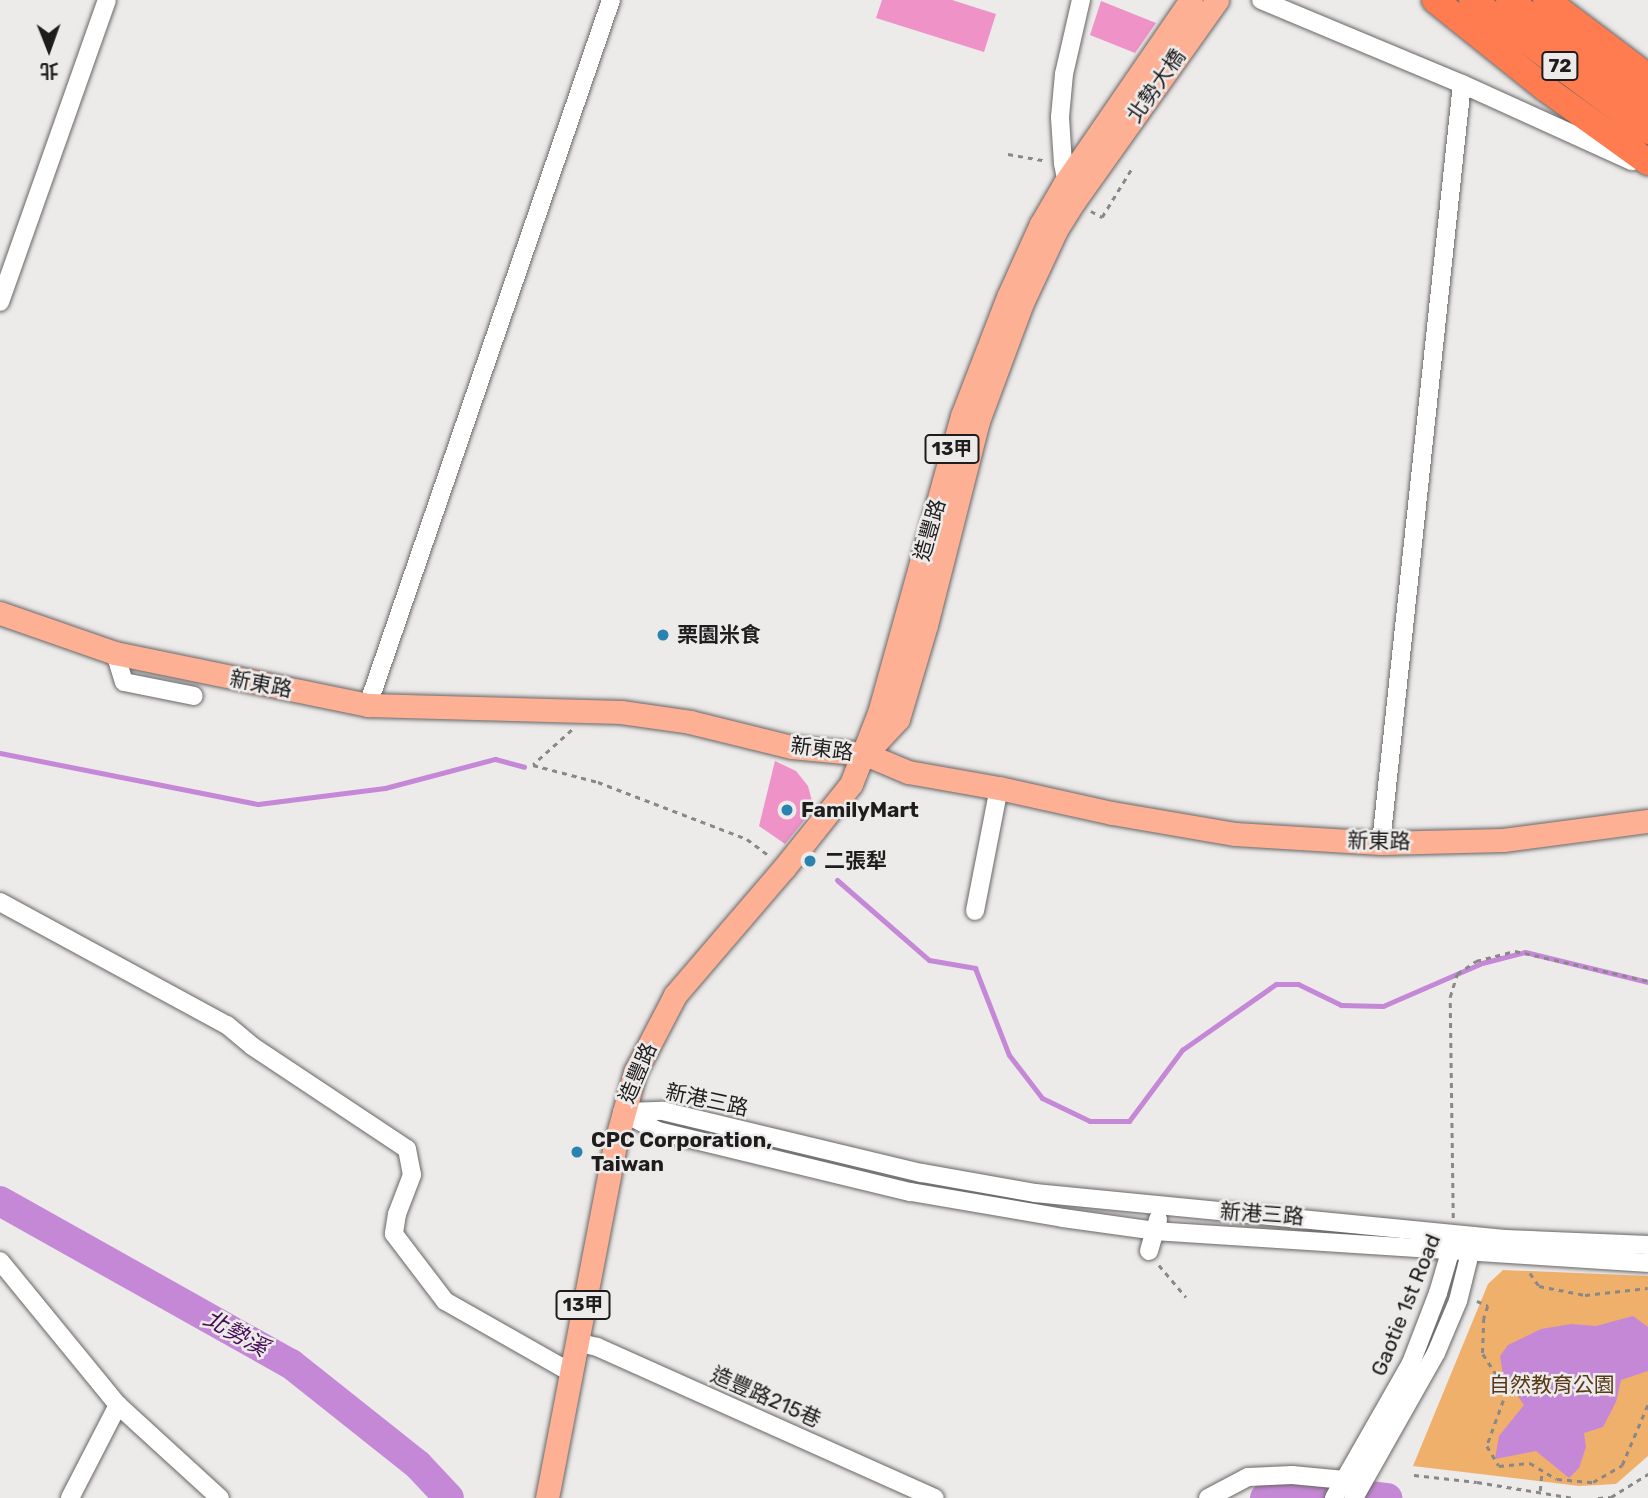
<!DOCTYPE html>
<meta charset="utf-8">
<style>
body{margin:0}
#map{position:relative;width:1648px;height:1498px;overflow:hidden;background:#edeaea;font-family:Rubik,"Noto Sans TC",sans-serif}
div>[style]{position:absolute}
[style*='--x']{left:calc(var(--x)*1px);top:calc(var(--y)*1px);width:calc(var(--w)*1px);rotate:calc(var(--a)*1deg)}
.green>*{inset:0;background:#efb06c}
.water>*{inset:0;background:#c588d7}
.stream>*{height:5px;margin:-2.5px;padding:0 2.5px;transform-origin:2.5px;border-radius:2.5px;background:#c588d7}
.river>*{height:30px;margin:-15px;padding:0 15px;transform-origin:15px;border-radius:15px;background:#c588d7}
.building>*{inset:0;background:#ef92c7}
.path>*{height:2.5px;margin-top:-1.25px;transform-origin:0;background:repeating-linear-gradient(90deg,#898787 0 5px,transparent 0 10px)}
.roads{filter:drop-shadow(0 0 2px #696666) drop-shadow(0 0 2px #696666)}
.minor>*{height:18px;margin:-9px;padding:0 9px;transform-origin:9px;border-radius:9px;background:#fff}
.major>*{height:23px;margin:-11.5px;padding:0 11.5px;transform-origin:11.5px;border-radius:11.5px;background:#feb095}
.highway>*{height:26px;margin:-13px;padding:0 13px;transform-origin:13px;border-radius:13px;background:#fe7c4f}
.dots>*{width:19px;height:19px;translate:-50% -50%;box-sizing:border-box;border:4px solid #edeaea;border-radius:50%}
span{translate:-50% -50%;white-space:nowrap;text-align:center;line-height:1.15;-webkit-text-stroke:5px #edeaea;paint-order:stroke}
.shield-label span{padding:2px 5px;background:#edeaea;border:2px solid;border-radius:5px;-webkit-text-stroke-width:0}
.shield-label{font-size:19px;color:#1e1c1c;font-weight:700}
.street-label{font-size:21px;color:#1e1c1c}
.poi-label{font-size:21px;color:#1e1c1c;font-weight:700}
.left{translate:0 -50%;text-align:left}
.park-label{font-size:21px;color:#573918}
.water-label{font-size:23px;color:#460d55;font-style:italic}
.north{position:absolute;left:14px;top:14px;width:70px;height:70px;-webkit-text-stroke:5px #edeaea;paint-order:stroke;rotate:179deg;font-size:19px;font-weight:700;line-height:28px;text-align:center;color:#1e1c1c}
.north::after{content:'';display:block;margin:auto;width:24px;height:32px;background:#1e1c1c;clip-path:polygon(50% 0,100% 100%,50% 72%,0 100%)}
</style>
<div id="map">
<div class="green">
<div style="clip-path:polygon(1503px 1270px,1648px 1276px,1648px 1456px,1616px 1484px,1579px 1486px,1413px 1466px,1488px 1284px)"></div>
</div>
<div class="water">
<div style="clip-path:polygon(1633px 1316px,1648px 1327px,1648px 1371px,1621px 1380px,1616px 1402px,1603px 1427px,1584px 1433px,1586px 1447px,1579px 1468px,1569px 1478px,1536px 1451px,1495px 1459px,1499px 1436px,1524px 1405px,1503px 1375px,1500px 1356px,1508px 1345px,1541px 1329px,1571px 1324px,1596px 1326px)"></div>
</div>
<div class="stream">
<div style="--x:0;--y:753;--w:263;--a:11.2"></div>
<div style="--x:258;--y:804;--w:128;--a:-7.2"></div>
<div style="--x:385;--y:788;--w:114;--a:-14.8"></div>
<div style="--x:495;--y:759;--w:30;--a:15"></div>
<div style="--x:837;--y:880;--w:122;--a:41"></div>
<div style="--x:929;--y:960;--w:47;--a:9.9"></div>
<div style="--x:975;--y:968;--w:93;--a:68.7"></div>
<div style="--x:1009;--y:1055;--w:54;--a:52.5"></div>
<div style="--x:1042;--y:1098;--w:53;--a:25.6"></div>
<div style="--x:1090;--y:1121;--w:39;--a:0"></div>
<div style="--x:1129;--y:1121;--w:89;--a:-53.3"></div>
<div style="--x:1182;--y:1050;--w:115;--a:-35.1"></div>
<div style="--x:1276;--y:984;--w:22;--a:0"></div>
<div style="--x:1298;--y:984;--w:48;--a:26"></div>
<div style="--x:1341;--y:1005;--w:42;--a:1.4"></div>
<div style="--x:1383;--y:1006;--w:108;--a:-23.5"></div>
<div style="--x:1482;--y:963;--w:44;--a:-14.3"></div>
<div style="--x:1525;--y:952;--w:127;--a:13.7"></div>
</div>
<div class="river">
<div style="--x:0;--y:1201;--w:334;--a:29.3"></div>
<div style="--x:291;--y:1364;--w:162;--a:38.5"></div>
<div style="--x:418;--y:1465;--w:45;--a:46.8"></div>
<div style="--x:1265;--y:1498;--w:38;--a:-15"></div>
<div style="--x:1302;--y:1488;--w:86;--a:6.7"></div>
</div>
<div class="building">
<div style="clip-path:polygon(882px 0,952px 0,996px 14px,984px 52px,876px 18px)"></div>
<div style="clip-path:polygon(1101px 1px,1156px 23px,1135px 53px,1090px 35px)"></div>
<div style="clip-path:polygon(775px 761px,796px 771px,808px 786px,812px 801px,810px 813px,785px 844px,759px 826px)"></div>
</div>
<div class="path">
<div style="--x:1008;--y:154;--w:39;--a:10"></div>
<div style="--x:1091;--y:211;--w:13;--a:29"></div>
<div style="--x:1102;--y:217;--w:57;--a:-58.5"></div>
<div style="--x:572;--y:730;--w:52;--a:138.1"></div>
<div style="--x:533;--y:765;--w:67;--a:14.7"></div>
<div style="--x:598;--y:782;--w:160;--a:20.9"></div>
<div style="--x:747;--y:839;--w:26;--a:37"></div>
<div style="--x:1453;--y:1218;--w:221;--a:-90.8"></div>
<div style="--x:1450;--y:997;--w:24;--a:-73"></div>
<div style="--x:1457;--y:974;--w:23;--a:-34"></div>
<div style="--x:1476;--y:961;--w:40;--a:-14.4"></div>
<div style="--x:1515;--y:951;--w:136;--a:12.7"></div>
<div style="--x:1159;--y:1265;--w:42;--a:49.8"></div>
<div style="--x:1530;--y:1273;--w:16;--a:55"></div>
<div style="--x:1539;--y:1286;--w:47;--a:11.1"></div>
<div style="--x:1585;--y:1295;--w:63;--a:-6.3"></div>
<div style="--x:1477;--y:1301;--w:12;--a:24"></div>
<div style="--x:1488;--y:1306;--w:13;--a:108"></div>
<div style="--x:1484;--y:1318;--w:36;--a:92"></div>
<div style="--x:1483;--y:1354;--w:44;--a:57"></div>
<div style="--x:1507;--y:1391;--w:59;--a:110"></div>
<div style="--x:1487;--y:1446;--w:23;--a:59"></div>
<div style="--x:1499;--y:1466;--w:31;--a:-6"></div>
<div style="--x:1530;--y:1463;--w:31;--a:31"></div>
<div style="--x:1557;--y:1479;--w:36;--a:5"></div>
<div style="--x:1593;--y:1482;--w:34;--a:-30"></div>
<div style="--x:1622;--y:1465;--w:66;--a:-66.9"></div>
<div style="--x:1414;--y:1475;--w:63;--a:6.3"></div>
<div style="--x:1477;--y:1482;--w:98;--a:9.4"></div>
<div style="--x:1540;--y:1491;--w:21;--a:-85"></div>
<div style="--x:1598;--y:1498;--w:13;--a:-4"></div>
<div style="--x:1611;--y:1497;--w:44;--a:-31.9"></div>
</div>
<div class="roads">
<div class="minor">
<div style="--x:1261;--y:0;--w:218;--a:22.7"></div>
<div style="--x:1462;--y:84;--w:187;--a:24.4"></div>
<div style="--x:1068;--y:189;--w:25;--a:-101"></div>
<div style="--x:1063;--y:164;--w:47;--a:-93.7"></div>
<div style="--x:1060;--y:117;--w:43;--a:-84.7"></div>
<div style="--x:1064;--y:74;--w:76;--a:-77.1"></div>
<div style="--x:0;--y:302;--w:320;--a:-70.5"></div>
<div style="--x:115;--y:653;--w:30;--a:73"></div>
<div style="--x:124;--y:682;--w:71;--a:11.3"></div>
<div style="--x:368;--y:705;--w:746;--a:-70.98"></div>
<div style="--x:1381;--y:843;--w:763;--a:-83.91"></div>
<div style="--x:0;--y:902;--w:258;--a:28.5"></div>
<div style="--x:227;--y:1025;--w:33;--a:40"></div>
<div style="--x:252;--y:1046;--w:186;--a:33.6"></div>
<div style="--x:407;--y:1149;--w:26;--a:79"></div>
<div style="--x:412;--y:1175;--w:42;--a:111"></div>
<div style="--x:397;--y:1214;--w:20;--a:99"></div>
<div style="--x:394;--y:1234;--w:84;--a:52.7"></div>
<div style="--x:445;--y:1301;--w:146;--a:29.6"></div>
<div style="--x:975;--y:911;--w:125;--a:-79"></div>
<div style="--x:622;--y:1112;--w:41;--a:27.8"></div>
<div style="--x:658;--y:1131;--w:260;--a:13.6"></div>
<div style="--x:911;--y:1192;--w:154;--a:9.7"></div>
<div style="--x:1063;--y:1218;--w:93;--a:8"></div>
<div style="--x:1155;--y:1231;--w:494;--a:3.7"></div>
<div style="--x:626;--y:1112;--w:37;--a:-2"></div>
<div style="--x:663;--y:1111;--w:266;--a:13.5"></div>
<div style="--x:922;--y:1173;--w:115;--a:10"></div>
<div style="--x:1035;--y:1193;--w:472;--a:5.6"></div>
<div style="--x:1505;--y:1239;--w:143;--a:2.4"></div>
<div style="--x:1149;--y:1251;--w:33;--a:-74"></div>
<div style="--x:0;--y:1261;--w:186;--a:50.7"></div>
<div style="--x:118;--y:1405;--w:138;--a:42.4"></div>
<div style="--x:576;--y:1342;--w:22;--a:13"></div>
<div style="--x:597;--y:1347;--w:370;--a:24.1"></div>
<div style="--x:70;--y:1498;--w:105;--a:-62.7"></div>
<div style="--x:1208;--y:1498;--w:45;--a:-27.7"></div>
<div style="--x:1248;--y:1477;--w:44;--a:-2.6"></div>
<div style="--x:1292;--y:1475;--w:53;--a:5.4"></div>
<div style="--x:1334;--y:1498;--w:155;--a:-60.3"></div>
<div style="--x:1411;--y:1363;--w:75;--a:-68.9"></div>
<div style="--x:1438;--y:1293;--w:53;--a:-73.6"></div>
<div style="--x:1354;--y:1498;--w:167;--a:-60.5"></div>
<div style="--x:1436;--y:1353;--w:56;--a:-67.1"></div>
<div style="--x:1458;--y:1301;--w:49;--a:-76"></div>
<div style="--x:1470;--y:1253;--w:11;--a:-124"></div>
</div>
<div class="major">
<div style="--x:0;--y:613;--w:122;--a:19.2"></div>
<div style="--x:115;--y:653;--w:258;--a:11.6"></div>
<div style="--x:368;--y:705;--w:253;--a:1.6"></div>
<div style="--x:621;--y:712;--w:70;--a:8.2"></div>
<div style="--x:690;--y:722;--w:105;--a:13.8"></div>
<div style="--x:792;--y:747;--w:73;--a:5.5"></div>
<div style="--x:865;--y:754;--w:47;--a:22.7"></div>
<div style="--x:908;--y:772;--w:92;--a:10"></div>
<div style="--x:999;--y:788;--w:116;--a:12.5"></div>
<div style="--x:1112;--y:813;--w:125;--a:9.7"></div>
<div style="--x:1235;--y:834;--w:146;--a:3.5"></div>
<div style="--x:1381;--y:843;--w:122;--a:-1.4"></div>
<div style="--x:1503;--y:840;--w:146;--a:-7.5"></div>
<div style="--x:870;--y:749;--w:41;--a:-47"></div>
<div style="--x:898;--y:719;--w:98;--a:-73.4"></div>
<div style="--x:926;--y:625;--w:211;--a:-75.7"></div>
<div style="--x:978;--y:421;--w:126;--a:-69.6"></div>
<div style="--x:1022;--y:303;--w:81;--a:-65"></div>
<div style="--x:1056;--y:230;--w:36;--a:-58"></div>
<div style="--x:1075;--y:200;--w:245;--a:-54.6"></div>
<div style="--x:547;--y:1498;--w:364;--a:-79.1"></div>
<div style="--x:616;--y:1141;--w:72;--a:-74.6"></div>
<div style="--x:635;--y:1072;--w:87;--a:-62.5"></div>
<div style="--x:675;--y:995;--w:167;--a:-49.4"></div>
<div style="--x:784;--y:868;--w:107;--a:-51.4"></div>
<div style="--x:851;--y:784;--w:76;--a:-68.5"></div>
<div style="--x:879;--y:713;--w:308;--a:-74.4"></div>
<div style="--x:962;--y:416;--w:128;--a:-68.9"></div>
<div style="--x:1008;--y:297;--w:80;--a:-65.7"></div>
<div style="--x:1041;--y:224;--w:48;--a:-59.7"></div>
<div style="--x:1065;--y:183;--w:222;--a:-55.5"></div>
</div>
<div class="highway">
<div style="--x:1435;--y:0;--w:141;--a:38.7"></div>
<div style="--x:1545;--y:88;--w:127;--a:35.7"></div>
<div style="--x:1472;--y:0;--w:219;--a:36.7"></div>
<div style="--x:1509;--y:0;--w:175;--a:37.3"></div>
<div style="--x:1546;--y:0;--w:128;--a:37"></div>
</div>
</div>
<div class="dots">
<div style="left:663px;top:635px;background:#2982b0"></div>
<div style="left:787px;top:810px;background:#2982b0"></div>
<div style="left:810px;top:861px;background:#2982b0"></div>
<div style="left:577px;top:1152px;background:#2982b0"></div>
</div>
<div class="shield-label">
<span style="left:1560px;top:66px">72</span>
<span style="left:952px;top:449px">13甲</span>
<span style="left:583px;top:1305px">13甲</span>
</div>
<div class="street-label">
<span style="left:1156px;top:86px;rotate:-55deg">北勢大橋</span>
<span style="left:930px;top:530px;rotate:-74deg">造豐路</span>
<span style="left:261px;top:684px;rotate:11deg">新東路</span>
<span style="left:822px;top:749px;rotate:7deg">新東路</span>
<span style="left:1379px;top:841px;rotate:1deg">新東路</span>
<span style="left:638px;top:1073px;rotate:-67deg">造豐路</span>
<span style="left:707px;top:1100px;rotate:12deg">新港三路</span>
<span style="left:1262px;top:1214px;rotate:4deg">新港三路</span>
<span style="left:1406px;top:1305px;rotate:-68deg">Gaotie 1st Road</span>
<span style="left:766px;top:1397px;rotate:24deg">造豐路215巷</span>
</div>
<div class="poi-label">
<span class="left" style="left:677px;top:635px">栗園米食</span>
<span class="left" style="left:801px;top:810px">FamilyMart</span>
<span class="left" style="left:824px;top:861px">二張犁</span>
<span class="left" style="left:591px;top:1152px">CPC Corporation,<br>Taiwan</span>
</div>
<div class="park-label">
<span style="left:1552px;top:1385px">自然教育公園</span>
</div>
<div class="water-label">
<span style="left:236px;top:1333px;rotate:29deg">北勢溪</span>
</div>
<div class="north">北</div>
</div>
